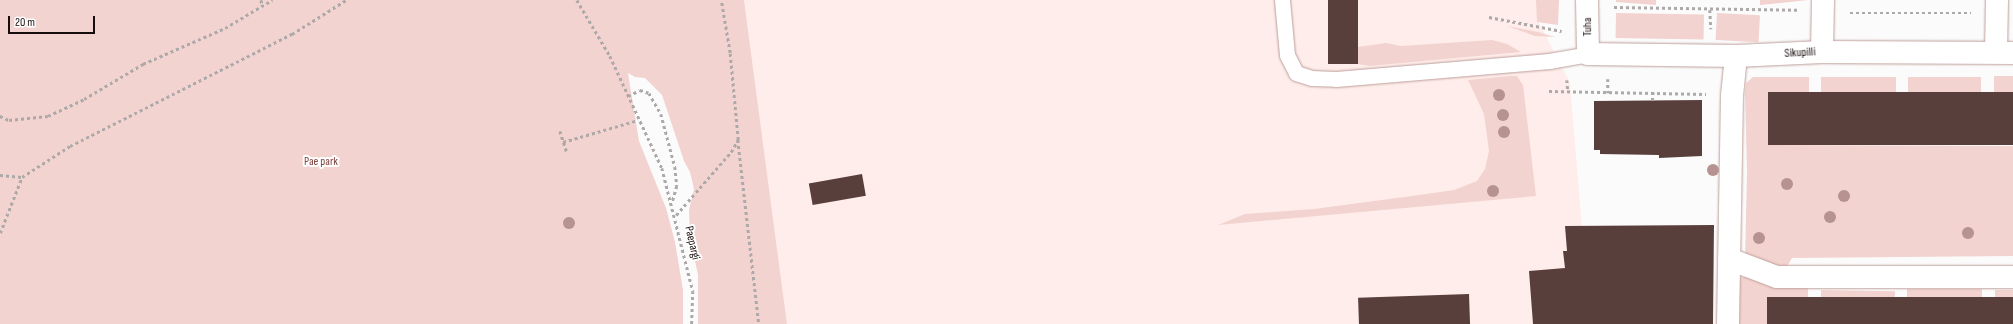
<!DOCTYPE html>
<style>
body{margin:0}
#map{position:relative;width:2013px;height:324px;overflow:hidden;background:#fbfbfb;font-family:"Sofia Sans Condensed",sans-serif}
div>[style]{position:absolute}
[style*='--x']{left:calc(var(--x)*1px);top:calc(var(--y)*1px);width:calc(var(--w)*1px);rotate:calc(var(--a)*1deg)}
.built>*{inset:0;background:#feedea}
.green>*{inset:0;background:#f3d3cf;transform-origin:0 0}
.building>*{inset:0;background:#593f3c;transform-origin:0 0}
.path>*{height:2.5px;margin-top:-1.25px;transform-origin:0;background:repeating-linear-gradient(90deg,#aca9a8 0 3px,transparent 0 6px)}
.roads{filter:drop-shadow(0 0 1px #bd9e9a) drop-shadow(0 0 1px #bd9e9a)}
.lane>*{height:15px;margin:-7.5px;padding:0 7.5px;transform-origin:7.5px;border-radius:7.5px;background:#fff}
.street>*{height:22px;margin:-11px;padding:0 11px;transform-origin:11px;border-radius:11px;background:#fff}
.trees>*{width:12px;height:12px;margin:-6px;border-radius:50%;background:#b69390}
span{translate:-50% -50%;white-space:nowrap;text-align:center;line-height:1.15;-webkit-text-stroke:4px #fff;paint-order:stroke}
.street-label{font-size:12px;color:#170d0c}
.park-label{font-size:12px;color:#7d3e38}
.scale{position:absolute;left:8px;top:16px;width:87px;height:18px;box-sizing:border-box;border:2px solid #170d0c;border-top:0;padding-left:5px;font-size:12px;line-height:14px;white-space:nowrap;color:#170d0c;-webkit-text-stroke:3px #fff;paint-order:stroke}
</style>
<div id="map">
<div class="built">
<div style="clip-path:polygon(744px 0,1537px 0,1537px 19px,1570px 83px,1590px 324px,787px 324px)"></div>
</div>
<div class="green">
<div style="clip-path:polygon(0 0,744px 0,787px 324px,698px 324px,698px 275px,690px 238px,689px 210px,694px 189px,690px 172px,684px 161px,662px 95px,645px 78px,635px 77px,628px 73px,639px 141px,666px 208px,675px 242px,683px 290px,683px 324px,0 324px)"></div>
<div style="clip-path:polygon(1536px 0,1559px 0,1558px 25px,1537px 22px)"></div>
<div style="clip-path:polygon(1616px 0,1656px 0,1656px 5px,1616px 2px)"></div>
<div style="clip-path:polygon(1760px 0,1808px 0,1760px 5px)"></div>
<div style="left:1616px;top:13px;width:88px;height:25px;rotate:1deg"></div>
<div style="left:1717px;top:13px;width:43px;height:27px;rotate:3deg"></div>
<div style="clip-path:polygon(1507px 26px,1538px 32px,1555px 37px,1535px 36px)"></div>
<div style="clip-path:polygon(1492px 40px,1507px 44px,1521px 52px,1369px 66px,1358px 64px,1358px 47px,1386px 43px,1401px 46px)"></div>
<div style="clip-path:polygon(1510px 76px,1517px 76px,1523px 85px,1536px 196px,1218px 225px,1245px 214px,1314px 209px,1412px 196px,1454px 190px,1477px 181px,1485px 169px,1489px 151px,1484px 114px,1468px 80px)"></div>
<div style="left:2013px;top:76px;width:17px;height:19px;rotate:90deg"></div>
<div style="clip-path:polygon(1753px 77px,1809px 77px,1809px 93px,1768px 93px,1768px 145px,2013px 146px,2013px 256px,1792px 258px,1784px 272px,1745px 261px,1747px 171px,1745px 94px,1746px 83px)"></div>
<div style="left:1821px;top:77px;width:75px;height:16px"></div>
<div style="left:1908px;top:77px;width:73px;height:16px"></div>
<div style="clip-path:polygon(1749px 276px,1808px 288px,1808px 298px,1767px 324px,1736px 324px,1735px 288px,1740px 278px)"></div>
<div style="left:1907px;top:289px;width:75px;height:9px"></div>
<div style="left:1821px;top:290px;width:74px;height:8px;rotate:1deg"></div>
<div style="left:1995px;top:290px;width:18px;height:8px"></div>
</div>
<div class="building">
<div style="left:1328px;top:0;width:30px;height:64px"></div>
<div style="left:1768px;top:92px;width:245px;height:53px"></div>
<div style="clip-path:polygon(1702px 100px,1702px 156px,1659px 158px,1659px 155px,1600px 154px,1600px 150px,1594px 150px,1594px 101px)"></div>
<div style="left:862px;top:174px;width:22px;height:54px;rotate:80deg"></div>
<div style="clip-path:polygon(1714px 225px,1713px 324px,1533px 324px,1529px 271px,1565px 268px,1563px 251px,1567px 251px,1565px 226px)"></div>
<div style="left:1469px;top:294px;width:30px;height:111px;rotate:88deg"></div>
<div style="left:1767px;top:297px;width:246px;height:27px"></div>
</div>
<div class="path">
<div style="--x:261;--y:0;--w:6;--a:72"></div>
<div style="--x:577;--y:0;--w:65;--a:59.5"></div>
<div style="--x:610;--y:56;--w:123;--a:65.1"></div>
<div style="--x:662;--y:168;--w:127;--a:75.9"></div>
<div style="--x:693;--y:291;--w:33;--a:92"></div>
<div style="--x:1614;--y:7;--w:183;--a:0.9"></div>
<div style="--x:1710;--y:10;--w:19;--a:87"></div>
<div style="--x:1850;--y:13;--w:121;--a:0"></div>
<div style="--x:1489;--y:17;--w:74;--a:10.9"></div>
<div style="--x:1608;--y:79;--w:14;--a:90"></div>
<div style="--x:1567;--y:80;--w:11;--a:85"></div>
<div style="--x:1549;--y:91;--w:157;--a:1.1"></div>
<div style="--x:628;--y:96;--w:13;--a:-27"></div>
<div style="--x:640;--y:90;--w:9;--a:18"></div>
<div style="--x:649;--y:93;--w:24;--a:60"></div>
<div style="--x:661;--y:114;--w:55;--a:75.2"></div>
<div style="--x:675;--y:167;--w:19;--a:84"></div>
<div style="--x:677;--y:186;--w:18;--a:106"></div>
<div style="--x:1652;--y:101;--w:9;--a:-84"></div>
<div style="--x:0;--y:116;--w:10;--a:24"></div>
<div style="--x:9;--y:120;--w:39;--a:-6"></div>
<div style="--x:48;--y:116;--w:40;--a:-25"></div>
<div style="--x:84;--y:99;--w:69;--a:-30.7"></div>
<div style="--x:143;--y:64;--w:90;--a:-23.7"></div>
<div style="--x:225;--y:28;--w:55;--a:-30.8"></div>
<div style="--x:560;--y:131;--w:22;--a:72"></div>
<div style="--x:738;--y:140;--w:185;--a:83.5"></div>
<div style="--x:563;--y:142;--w:78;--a:-16.3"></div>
<div style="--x:0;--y:175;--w:22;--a:5"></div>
<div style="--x:22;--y:177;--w:57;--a:-32.9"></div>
<div style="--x:70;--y:146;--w:249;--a:-26.8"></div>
<div style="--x:292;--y:34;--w:64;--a:-32.2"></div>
<div style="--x:676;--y:215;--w:84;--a:-48.9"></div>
<div style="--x:731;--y:152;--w:14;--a:-60"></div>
<div style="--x:738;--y:140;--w:87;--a:-95.3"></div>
<div style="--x:730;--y:53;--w:54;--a:-99.6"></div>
<div style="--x:0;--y:233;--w:60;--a:-68.6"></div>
</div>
<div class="roads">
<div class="lane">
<div style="--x:1282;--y:0;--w:55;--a:84.8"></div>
<div style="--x:1287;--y:55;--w:20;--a:63"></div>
<div style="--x:1296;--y:73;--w:16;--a:18"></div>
<div style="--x:1311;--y:78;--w:25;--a:2"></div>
<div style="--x:1336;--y:79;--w:214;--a:-4.8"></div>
<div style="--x:1549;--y:61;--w:40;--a:-10"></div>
</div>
<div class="street">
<div style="--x:1587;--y:0;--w:54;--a:88.9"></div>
<div style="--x:1588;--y:54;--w:148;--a:0.8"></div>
<div style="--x:1736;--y:56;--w:86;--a:-2.7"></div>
<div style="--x:1822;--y:52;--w:191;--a:0.3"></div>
<div style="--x:1822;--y:52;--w:52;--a:-88.9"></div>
<div style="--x:1996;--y:52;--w:52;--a:-88.9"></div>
<div style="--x:1729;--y:259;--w:51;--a:20.6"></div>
<div style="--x:1777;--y:277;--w:236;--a:0"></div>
<div style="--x:1728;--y:324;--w:228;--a:-89"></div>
<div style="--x:1732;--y:96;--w:40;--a:-84.3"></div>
</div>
</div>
<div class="trees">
<div style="left:1499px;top:95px"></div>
<div style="left:1503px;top:115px"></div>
<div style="left:1504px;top:132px"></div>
<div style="left:1713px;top:170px"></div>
<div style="left:1787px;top:184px"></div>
<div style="left:1493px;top:191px"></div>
<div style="left:1844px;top:196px"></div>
<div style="left:1830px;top:217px"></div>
<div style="left:569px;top:223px"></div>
<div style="left:1968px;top:233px"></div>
<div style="left:1759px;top:238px"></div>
</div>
<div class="street-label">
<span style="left:1588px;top:27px;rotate:-90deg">Tuha</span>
<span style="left:1800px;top:53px;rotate:-3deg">Sikupilli</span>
<span style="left:692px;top:243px;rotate:77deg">Paepargi</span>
</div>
<div class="park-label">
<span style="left:321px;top:162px">Pae park</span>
</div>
<div class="scale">20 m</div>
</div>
